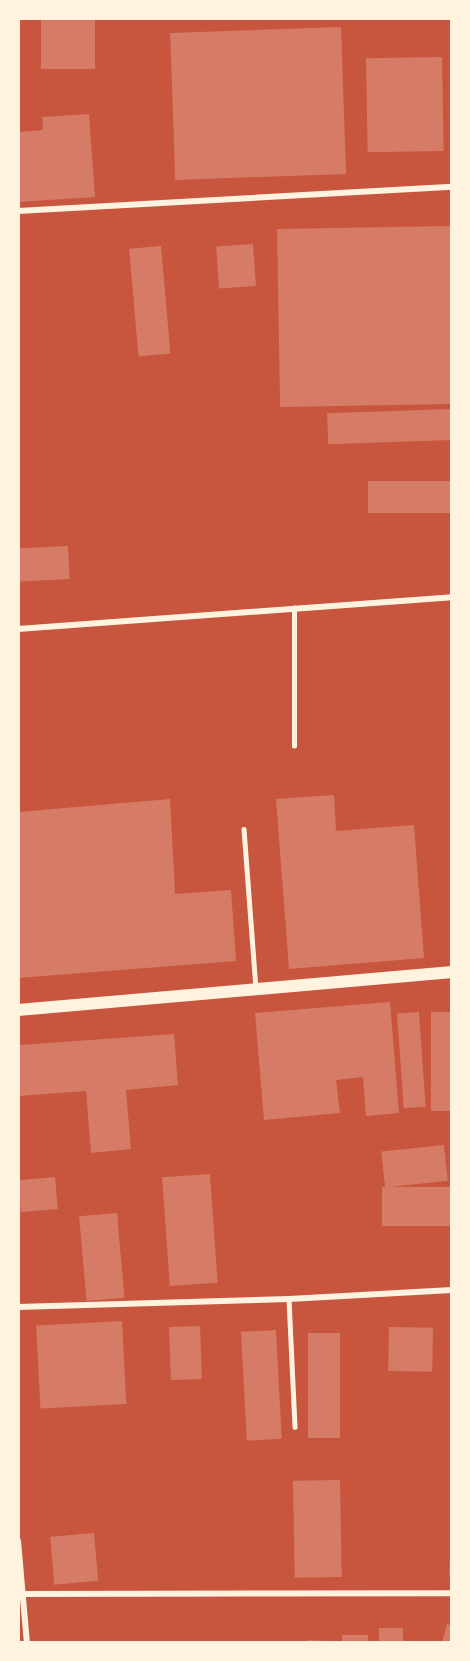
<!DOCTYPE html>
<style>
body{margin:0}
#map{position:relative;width:470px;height:1661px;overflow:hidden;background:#c8553d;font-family:"Noto Sans",sans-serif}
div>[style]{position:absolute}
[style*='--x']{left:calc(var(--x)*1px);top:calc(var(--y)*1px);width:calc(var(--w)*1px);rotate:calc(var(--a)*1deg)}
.building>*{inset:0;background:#d67c66;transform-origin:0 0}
.service>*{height:4.5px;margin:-2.25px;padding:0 2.25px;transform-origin:2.25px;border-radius:2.25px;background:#fff3e0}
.minor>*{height:6px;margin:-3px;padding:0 3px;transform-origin:3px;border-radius:3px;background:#fff3e0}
.secondary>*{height:12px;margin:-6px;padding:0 6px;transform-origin:6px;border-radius:6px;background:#fff3e0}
span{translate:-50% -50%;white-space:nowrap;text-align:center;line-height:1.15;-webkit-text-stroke:6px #fff3e0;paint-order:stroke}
.frame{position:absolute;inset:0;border:20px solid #fff3e0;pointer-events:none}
</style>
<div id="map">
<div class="building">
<div style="left:41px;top:18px;width:54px;height:51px"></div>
<div style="left:341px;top:27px;width:147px;height:171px;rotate:88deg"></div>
<div style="left:442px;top:57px;width:94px;height:76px;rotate:89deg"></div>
<div style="clip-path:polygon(89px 114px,95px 197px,18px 202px,18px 132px,43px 130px,42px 117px)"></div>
<div style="left:450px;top:226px;width:178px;height:173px;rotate:89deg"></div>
<div style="left:253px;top:244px;width:42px;height:37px;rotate:86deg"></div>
<div style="left:161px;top:246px;width:108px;height:32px;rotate:85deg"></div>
<div style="left:451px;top:409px;width:31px;height:124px;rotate:88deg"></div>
<div style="left:368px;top:481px;width:84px;height:32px"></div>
<div style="left:68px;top:546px;width:33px;height:50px;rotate:87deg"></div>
<div style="clip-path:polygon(334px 795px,336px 831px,414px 825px,424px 958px,289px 969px,276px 799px)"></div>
<div style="clip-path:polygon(170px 799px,175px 894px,231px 890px,236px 961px,18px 978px,18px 812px)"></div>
<div style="clip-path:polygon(390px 1002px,399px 1113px,366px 1116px,363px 1077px,336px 1080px,340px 1113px,264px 1120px,255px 1013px)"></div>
<div style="left:419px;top:1012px;width:95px;height:22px;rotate:86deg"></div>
<div style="left:431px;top:1012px;width:21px;height:99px"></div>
<div style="clip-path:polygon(174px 1034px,178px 1085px,126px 1090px,131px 1149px,91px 1153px,86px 1091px,18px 1096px,20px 1045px)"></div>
<div style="left:444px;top:1145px;width:36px;height:63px;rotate:84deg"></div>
<div style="left:210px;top:1174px;width:109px;height:48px;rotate:86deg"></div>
<div style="left:55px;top:1177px;width:32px;height:37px;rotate:85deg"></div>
<div style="left:452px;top:1187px;width:39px;height:70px;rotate:90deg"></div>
<div style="left:117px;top:1213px;width:85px;height:38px;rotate:85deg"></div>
<div style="left:122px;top:1321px;width:83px;height:86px;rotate:87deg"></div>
<div style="left:200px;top:1326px;width:53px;height:31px;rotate:88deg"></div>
<div style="left:389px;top:1327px;width:44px;height:44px;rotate:1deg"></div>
<div style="left:276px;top:1330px;width:109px;height:35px;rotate:87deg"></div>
<div style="left:308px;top:1333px;width:32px;height:105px"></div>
<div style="left:340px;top:1480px;width:97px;height:47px;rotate:89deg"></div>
<div style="left:94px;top:1533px;width:48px;height:44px;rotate:85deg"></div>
<div style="clip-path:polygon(450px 1553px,452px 1553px,452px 1576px,449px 1576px)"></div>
<div style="clip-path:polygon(447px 1624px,452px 1626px,452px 1643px,442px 1643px)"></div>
<div style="left:379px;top:1628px;width:24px;height:15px"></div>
<div style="left:342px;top:1635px;width:26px;height:8px"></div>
<div style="clip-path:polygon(308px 1640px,324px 1641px,324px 1643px,307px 1643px)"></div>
</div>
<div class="service">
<div style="--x:294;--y:746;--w:138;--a:-90"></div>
<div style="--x:244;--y:829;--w:160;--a:85.7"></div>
<div style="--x:289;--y:1299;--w:128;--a:87.3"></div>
</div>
<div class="minor">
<div style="--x:18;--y:211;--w:435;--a:-3.2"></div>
<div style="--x:18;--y:629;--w:435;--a:-4.2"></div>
<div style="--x:18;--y:1307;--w:271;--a:-1.7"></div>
<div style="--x:289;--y:1299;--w:163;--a:-3.2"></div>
<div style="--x:18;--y:1541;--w:102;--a:85"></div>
<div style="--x:18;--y:1594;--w:434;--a:-0.1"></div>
</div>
<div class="secondary">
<div style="--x:18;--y:1010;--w:436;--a:-5"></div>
</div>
<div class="frame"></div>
</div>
